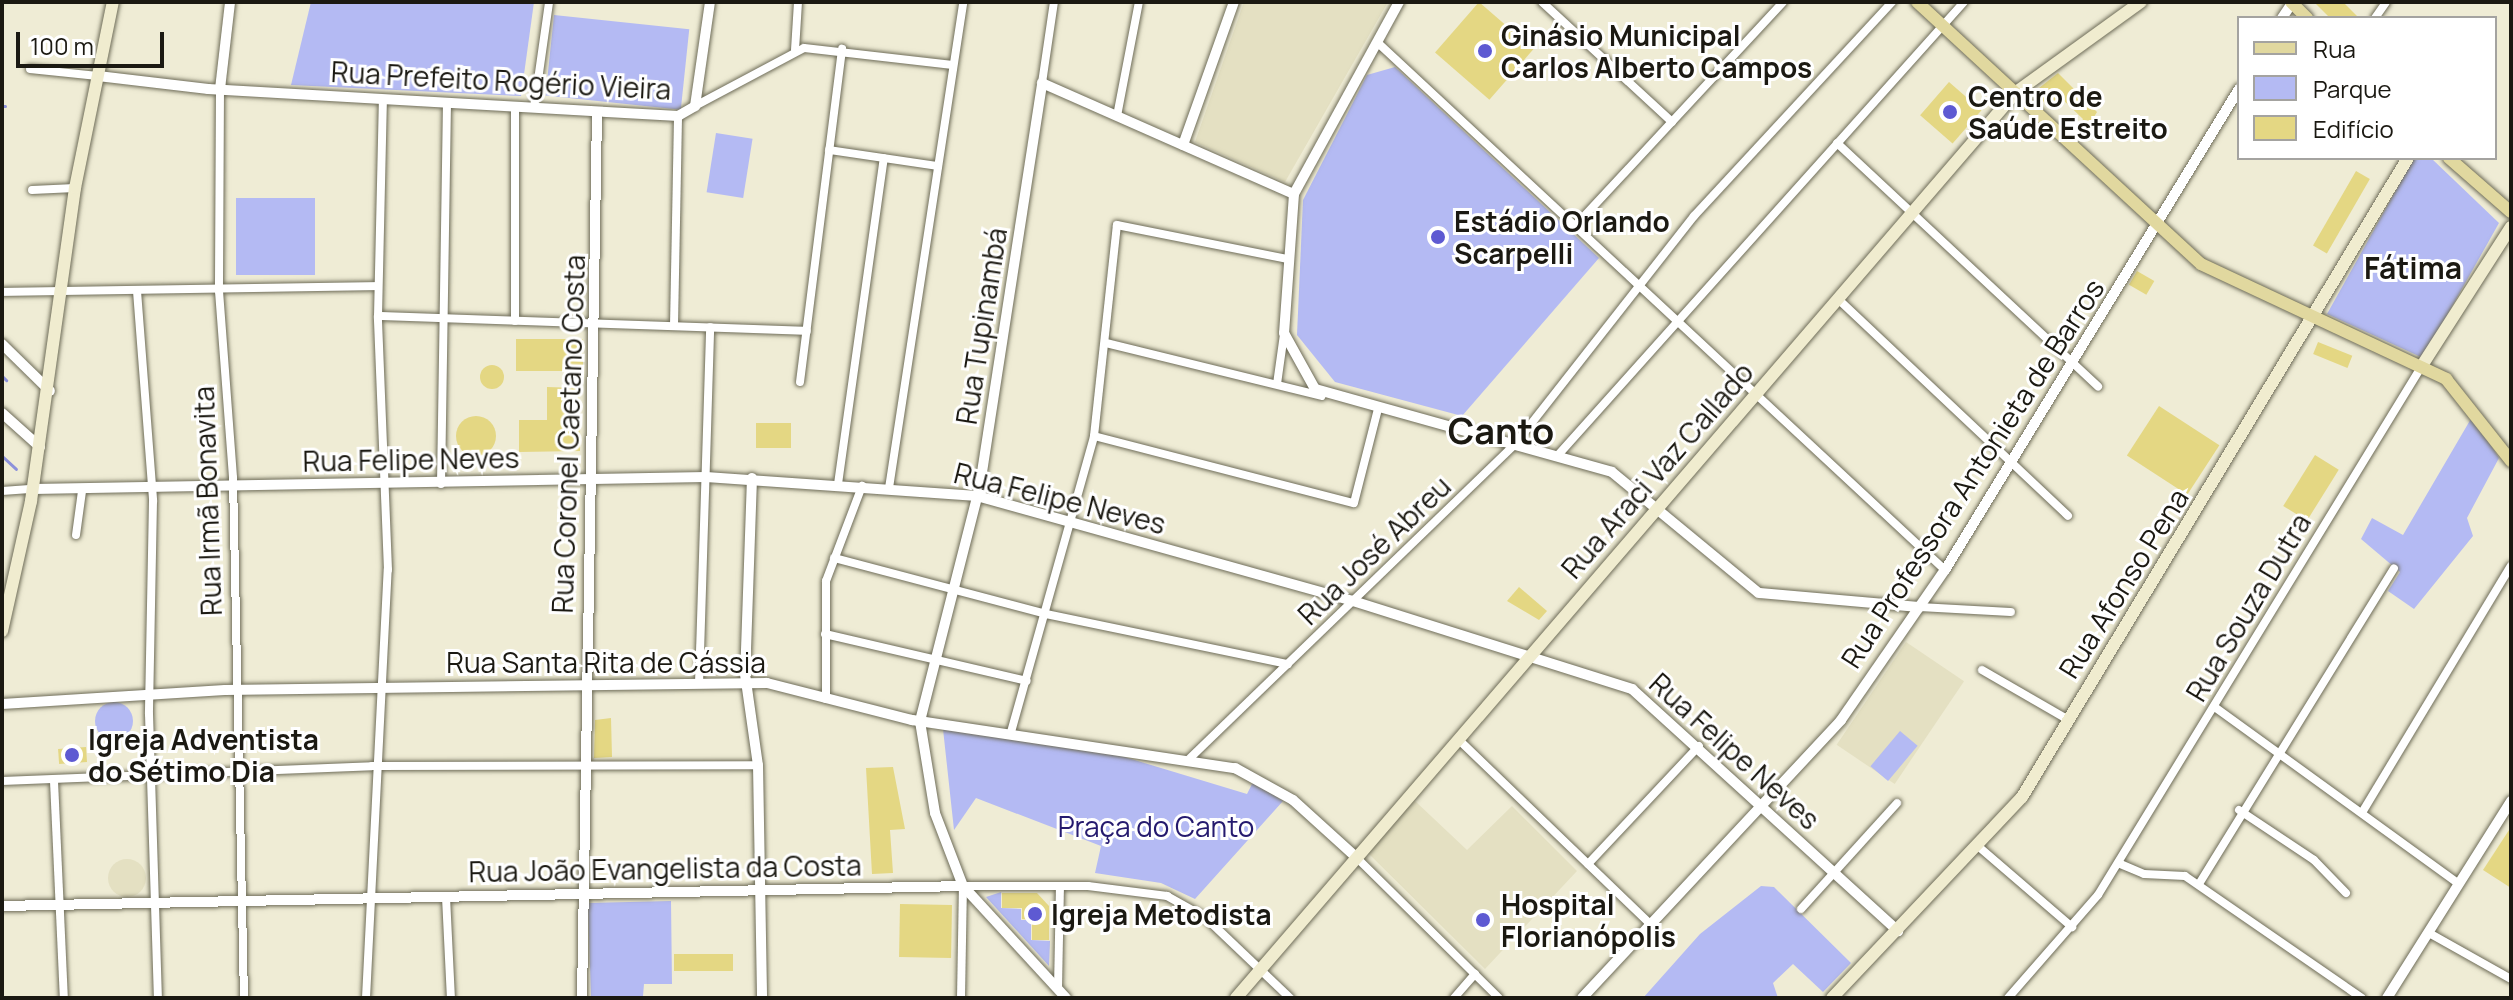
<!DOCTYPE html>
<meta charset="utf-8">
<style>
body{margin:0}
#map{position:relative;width:2513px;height:1000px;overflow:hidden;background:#efecd5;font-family:Manrope,sans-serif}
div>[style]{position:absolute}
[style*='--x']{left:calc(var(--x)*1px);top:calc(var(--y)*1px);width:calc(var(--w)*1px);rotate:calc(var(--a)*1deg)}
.built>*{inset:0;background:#e4e0c2;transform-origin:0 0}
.round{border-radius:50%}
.green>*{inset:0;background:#b4baf3;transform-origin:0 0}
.stream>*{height:3px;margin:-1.5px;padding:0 1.5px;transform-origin:1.5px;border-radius:1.5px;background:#8c91da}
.building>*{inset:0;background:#e4d783;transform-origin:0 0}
.roads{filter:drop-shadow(0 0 2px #6e6c58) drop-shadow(0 0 2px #6e6c58)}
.minor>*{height:8px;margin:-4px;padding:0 4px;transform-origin:4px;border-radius:4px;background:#fff}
.tertiary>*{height:10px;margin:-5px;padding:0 5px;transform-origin:5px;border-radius:5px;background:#fff}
.secondary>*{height:12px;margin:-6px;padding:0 6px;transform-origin:6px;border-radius:6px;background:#f0eccf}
.primary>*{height:12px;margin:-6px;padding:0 6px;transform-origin:6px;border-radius:6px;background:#e1d89f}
.dots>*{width:22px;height:22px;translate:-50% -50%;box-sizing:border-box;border:4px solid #fff;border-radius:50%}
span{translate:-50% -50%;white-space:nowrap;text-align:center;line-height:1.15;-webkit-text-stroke:6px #fff;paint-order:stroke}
.poi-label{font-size:28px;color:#1b1912;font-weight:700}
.left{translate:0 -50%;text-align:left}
.street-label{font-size:28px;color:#1b1912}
.park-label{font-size:28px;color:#251a6e}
.neighbourhood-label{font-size:30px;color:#1b1912;font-weight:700}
.district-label{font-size:36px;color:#1b1912;font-weight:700}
.frame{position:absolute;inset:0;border:4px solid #1b1912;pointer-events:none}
.legend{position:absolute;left:2237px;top:16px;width:260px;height:144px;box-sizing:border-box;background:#fff;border:2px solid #a4a3a0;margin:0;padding:10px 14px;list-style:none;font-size:24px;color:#1b1912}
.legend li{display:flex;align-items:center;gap:16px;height:40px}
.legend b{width:40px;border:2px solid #a4a3a0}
.scale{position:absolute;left:16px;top:32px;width:148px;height:36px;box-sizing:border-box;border:4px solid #1b1912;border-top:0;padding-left:10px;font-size:24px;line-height:28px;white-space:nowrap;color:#1b1912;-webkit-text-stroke:6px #fff;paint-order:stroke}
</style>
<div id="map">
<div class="built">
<div style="clip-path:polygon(1244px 2px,1388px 2px,1285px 182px,1195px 142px)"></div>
<div style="left:1906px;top:642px;width:70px;height:124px;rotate:34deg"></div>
<div style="clip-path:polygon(1414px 800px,1467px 850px,1512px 806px,1577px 871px,1485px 969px,1368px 853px)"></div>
<div class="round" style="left:108px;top:859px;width:38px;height:38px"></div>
</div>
<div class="green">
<div style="clip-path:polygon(311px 2px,534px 2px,521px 96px,291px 85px)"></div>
<div style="left:554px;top:15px;width:136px;height:81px;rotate:6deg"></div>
<div style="clip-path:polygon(1395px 67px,1599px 258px,1462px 416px,1335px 382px,1297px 335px,1303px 200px,1367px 75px)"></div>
<div style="left:716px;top:133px;width:37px;height:60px;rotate:9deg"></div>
<div style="clip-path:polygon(2414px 158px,2431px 158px,2499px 223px,2423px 358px,2327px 314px)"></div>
<div style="left:315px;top:198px;width:77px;height:79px;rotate:90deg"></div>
<div style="clip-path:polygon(2472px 417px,2499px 458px,2467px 518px,2473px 536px,2414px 609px,2388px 591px,2400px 572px,2361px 539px,2372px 518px,2403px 535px)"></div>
<div class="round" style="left:95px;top:702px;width:38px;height:38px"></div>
<div style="clip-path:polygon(943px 729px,1118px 755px,1247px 794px,1253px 782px,1283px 801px,1195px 899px,1161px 883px,1095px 873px,1101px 846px,976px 798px,954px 830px)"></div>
<div style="left:1900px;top:731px;width:23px;height:46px;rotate:40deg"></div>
<div style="clip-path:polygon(1761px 886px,1774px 887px,1851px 963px,1823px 992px,1793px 964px,1773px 983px,1778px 998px,1643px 998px,1700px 934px)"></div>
<div style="clip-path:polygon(1001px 892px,1001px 908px,1021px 909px,1021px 920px,1031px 920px,1031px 940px,1050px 941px,1049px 966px,986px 897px)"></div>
<div style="clip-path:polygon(671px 901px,672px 984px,644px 984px,643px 996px,591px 998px,588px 903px)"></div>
</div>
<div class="stream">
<div style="--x:2;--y:106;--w:3;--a:0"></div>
<div style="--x:2;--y:376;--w:6;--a:45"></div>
<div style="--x:2;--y:456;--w:19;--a:43"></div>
</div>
<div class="building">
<div style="left:1479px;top:2px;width:72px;height:67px;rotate:41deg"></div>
<div style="clip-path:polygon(2314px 2px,2343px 2px,2359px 18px,2330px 18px)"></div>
<div style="clip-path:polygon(2058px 73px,2097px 112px,2083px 135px,2077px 130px,2083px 119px,2060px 97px,2050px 108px,2034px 92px)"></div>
<div style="left:1949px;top:82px;width:43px;height:44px;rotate:41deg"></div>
<div style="left:2356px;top:171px;width:16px;height:86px;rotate:30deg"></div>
<div style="left:2137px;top:271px;width:20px;height:16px;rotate:30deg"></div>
<div style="left:583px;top:339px;width:32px;height:67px;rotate:90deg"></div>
<div style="left:2318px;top:342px;width:37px;height:13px;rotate:22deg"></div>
<div class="round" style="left:480px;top:365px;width:24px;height:24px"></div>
<div style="clip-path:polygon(547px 387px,579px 388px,580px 451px,519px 452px,519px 420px,547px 420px)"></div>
<div style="left:2159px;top:406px;width:72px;height:59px;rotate:33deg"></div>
<div class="round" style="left:456px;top:416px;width:40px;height:40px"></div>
<div style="left:756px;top:423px;width:35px;height:25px"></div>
<div style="left:2315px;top:455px;width:28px;height:60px;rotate:32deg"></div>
<div style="clip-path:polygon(1519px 587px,1547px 611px,1539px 620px,1507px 601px)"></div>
<div style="clip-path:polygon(611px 718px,612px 757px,594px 758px,595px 720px)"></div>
<div style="left:86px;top:747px;width:15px;height:28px;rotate:86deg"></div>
<div style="clip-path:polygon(893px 767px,905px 829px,890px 830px,893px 873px,872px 874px,866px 768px)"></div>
<div style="clip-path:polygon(2511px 827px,2511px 888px,2483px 870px)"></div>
<div style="clip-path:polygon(1002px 893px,1037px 893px,1049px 906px,1049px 940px,1032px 940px,1032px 920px,1022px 919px,1022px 908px,1002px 908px)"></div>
<div style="left:900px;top:904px;width:52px;height:53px;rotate:1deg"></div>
<div style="left:733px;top:954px;width:17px;height:59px;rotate:90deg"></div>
</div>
<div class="roads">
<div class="minor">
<div style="--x:1542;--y:2;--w:177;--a:42.7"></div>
<div style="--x:2375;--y:18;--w:19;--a:-55"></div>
<div style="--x:1377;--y:42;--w:776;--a:42.91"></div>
<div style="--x:795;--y:50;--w:48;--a:-86.4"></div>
<div style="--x:30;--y:69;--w:68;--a:5.9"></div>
<div style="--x:1042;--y:83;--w:82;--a:-81.6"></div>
<div style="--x:220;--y:89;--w:202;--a:90.3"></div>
<div style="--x:219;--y:291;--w:188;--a:85.7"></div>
<div style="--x:233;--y:478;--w:520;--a:88.79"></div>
<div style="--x:515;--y:106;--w:215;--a:90"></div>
<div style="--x:695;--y:106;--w:123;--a:-28"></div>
<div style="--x:804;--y:48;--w:150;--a:6.5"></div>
<div style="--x:534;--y:108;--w:107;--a:-81.9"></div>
<div style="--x:1117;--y:116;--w:116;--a:-79.1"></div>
<div style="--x:1837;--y:143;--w:357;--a:43"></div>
<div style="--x:829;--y:150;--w:110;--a:8.4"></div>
<div style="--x:32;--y:190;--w:43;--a:-2.7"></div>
<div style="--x:1576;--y:225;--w:304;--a:-47.1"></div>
<div style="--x:137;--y:291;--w:211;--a:85.6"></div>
<div style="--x:153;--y:501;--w:213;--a:91.1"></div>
<div style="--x:149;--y:714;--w:284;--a:88.2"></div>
<div style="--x:2;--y:292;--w:376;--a:-0.9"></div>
<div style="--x:1838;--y:299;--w:316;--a:43.3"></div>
<div style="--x:378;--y:316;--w:429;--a:2"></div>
<div style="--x:674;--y:326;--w:210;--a:-88.9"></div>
<div style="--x:1106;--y:343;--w:222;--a:13.8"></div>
<div style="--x:800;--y:382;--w:336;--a:-82.8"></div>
<div style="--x:1277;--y:384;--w:50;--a:-82"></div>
<div style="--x:1094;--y:436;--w:268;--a:14.5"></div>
<div style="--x:1354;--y:503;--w:97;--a:-75.7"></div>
<div style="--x:1559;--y:454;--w:607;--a:-48.14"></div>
<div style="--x:441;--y:484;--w:382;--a:-89.1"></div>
<div style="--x:838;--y:484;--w:329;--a:-82"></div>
<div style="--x:889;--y:488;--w:492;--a:-81.3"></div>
<div style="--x:2;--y:491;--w:31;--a:-4"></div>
<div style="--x:76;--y:535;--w:44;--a:-82.2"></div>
<div style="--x:834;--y:558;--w:219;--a:14.8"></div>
<div style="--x:1046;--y:614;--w:247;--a:11.7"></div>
<div style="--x:1919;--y:607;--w:92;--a:3.1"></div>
<div style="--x:825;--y:634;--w:207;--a:13.1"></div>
<div style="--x:1982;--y:670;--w:98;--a:30"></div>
<div style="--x:699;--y:684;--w:357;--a:-88.2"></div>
<div style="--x:826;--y:699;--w:118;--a:-90"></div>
<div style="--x:826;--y:581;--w:102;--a:-69.2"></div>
<div style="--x:2216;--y:708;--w:300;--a:35.9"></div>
<div style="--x:1011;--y:732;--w:307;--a:-74.3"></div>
<div style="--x:1094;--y:436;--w:212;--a:-83.8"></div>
<div style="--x:1117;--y:225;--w:173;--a:11.3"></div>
<div style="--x:1459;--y:740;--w:267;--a:43.9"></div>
<div style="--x:1190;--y:758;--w:453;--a:-44"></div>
<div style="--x:1516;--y:443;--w:288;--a:-51.9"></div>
<div style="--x:1694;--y:216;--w:292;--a:-47.2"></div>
<div style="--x:2;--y:781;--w:370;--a:-2.3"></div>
<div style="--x:372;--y:766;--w:386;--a:-0.1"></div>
<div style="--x:54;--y:781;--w:217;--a:87.4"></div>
<div style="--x:2239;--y:810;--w:90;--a:33.7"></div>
<div style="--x:2314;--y:860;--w:46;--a:45.9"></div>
<div style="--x:2363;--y:811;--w:286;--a:-58.9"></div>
<div style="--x:1979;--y:847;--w:123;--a:40.7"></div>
<div style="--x:1357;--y:858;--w:199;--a:44.6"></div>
<div style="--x:2118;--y:863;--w:28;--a:23"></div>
<div style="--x:2144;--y:874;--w:41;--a:2.8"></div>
<div style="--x:2185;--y:876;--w:215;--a:34.6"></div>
<div style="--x:1588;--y:864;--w:162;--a:-46.8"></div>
<div style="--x:2199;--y:884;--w:371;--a:-58.3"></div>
<div style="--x:446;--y:897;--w:101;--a:87.2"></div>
<div style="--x:1801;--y:909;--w:143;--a:-47.8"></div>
<div style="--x:2429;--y:933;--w:94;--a:29.3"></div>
<div style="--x:1058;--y:989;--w:103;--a:-88.9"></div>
<div style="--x:366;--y:998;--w:429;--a:-87.1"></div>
<div style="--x:388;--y:570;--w:254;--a:-92.3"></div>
<div style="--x:378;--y:316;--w:216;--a:-88.7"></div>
<div style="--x:961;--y:998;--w:112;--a:-89"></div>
<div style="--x:963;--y:886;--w:125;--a:0"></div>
<div style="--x:1088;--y:886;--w:80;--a:7.2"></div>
<div style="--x:1167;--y:896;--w:45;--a:29.4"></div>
<div style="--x:1206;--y:918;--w:116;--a:43.6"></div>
<div style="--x:1454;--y:998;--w:32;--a:-49"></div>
<div style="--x:2008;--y:998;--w:137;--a:-48.9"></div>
<div style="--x:2098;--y:895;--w:623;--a:-58.53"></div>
</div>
<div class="tertiary">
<div style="--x:1399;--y:2;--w:219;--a:118.7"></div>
<div style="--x:1294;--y:194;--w:139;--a:94.1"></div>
<div style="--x:1284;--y:333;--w:64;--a:61"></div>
<div style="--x:1315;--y:389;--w:308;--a:15.6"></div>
<div style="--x:1612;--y:472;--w:190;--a:39.5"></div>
<div style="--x:1759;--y:593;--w:161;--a:5"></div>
<div style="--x:2282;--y:18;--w:18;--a:-56"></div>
<div style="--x:98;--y:76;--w:111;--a:6.7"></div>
<div style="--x:208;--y:89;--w:471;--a:3.3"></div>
<div style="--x:678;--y:116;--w:20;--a:-30"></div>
<div style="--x:695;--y:106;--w:105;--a:-81.8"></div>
<div style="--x:220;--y:89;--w:88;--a:-83.4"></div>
<div style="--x:1183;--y:145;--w:152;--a:-70.4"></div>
<div style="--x:2;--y:344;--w:67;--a:44.4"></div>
<div style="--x:2;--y:413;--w:51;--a:41.8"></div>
<div style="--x:752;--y:478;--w:196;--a:92"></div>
<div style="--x:745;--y:674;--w:92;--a:81.9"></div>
<div style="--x:758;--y:765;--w:233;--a:89"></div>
<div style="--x:33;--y:489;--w:673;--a:-1.02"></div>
<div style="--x:706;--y:477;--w:272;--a:4"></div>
<div style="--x:977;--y:496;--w:390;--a:15.6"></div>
<div style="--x:1353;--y:601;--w:293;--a:17.5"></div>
<div style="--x:1632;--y:689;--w:360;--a:42.3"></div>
<div style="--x:2;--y:704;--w:223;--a:-3.6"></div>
<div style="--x:225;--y:690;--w:542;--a:-0.74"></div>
<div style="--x:767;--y:683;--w:150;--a:14.3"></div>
<div style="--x:912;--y:720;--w:327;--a:8.5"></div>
<div style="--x:1235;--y:768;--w:66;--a:28.9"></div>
<div style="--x:1293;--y:800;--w:86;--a:42.2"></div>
<div style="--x:2;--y:906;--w:961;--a:-1.19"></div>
<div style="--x:582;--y:998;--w:886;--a:-89.03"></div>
<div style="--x:1066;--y:998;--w:152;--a:-132.6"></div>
<div style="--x:963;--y:886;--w:78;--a:-111"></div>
<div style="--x:935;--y:813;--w:93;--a:-99.3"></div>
<div style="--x:920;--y:721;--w:244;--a:-75.7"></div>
<div style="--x:980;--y:485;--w:407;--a:-81.2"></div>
<div style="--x:1042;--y:83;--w:275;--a:23.8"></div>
<div style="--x:1582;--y:998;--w:380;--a:-47"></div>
<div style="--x:1841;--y:720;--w:183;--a:-55.3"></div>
<div style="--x:1945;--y:570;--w:564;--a:-58.57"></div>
<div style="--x:2387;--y:998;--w:233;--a:-57.8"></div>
</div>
<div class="secondary">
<div style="--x:2423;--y:364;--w:163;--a:-57.3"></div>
<div style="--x:2;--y:631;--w:133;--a:-77.4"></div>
<div style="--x:31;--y:501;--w:316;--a:-82"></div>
<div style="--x:75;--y:188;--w:190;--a:-78.5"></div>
<div style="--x:1236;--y:998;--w:1196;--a:-49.27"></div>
<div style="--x:2016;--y:92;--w:154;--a:-35.8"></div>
<div style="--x:1832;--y:998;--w:277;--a:-46.6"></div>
<div style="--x:2022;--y:797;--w:747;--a:-58.87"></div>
</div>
<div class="primary">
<div style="--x:1917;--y:2;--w:386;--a:42.7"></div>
<div style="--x:2201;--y:264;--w:271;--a:25.1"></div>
<div style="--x:2446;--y:379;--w:105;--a:51.6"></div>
<div style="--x:2291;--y:2;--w:23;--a:45"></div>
<div style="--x:2449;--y:158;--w:82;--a:41.1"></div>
</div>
</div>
<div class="dots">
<div style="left:1485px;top:51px;background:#5e5ad2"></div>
<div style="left:1950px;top:112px;background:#5e5ad2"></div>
<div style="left:1438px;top:237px;background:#5e5ad2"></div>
<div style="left:72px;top:755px;background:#5e5ad2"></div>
<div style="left:1035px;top:914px;background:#5e5ad2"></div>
<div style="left:1483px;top:920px;background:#5e5ad2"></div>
</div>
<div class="poi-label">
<span class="left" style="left:1501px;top:51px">Ginásio Municipal<br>Carlos Alberto Campos</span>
<span class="left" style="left:1968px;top:112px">Centro de<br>Saúde Estreito</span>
<span class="left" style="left:1454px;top:237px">Estádio Orlando<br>Scarpelli</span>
<span class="left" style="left:88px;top:755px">Igreja Adventista<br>do Sétimo Dia</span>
<span class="left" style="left:1501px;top:920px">Hospital<br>Florianópolis</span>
<span class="left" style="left:1051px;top:914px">Igreja Metodista</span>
</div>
<div class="street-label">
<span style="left:501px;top:80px;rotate:3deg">Rua Prefeito Rogério Vieira</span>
<span style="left:981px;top:326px;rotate:-81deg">Rua Tupinambá</span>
<span style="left:568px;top:434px;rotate:-88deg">Rua Coronel Caetano Costa</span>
<span style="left:411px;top:459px;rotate:-1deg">Rua Felipe Neves</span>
<span style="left:1657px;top:470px;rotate:-49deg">Rua Araci Vaz Callado</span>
<span style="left:1972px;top:473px;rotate:-57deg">Rua Professora Antonieta de Barros</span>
<span style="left:1060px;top:498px;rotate:14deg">Rua Felipe Neves</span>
<span style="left:207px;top:501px;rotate:-92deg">Rua Irmã Bonavita</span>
<span style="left:1374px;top:550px;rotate:-44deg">Rua José Abreu</span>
<span style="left:2123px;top:583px;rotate:-58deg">Rua Afonso Pena</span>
<span style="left:2248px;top:607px;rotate:-59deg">Rua Souza Dutra</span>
<span style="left:606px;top:662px">Rua Santa Rita de Cássia</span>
<span style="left:1735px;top:751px;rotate:42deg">Rua Felipe Neves</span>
<span style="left:665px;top:868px;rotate:-1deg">Rua João Evangelista da Costa</span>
</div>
<div class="park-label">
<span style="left:1156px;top:826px">Praça do Canto</span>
</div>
<div class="neighbourhood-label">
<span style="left:2413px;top:268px">Fátima</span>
</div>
<div class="district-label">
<span style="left:1501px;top:431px">Canto</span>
</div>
<div class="frame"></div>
<ul class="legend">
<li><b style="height:10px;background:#e1d89f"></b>Rua</li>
<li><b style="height:22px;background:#b4baf3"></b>Parque</li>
<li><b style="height:22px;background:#e4d783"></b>Edifício</li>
</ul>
<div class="scale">100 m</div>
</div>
